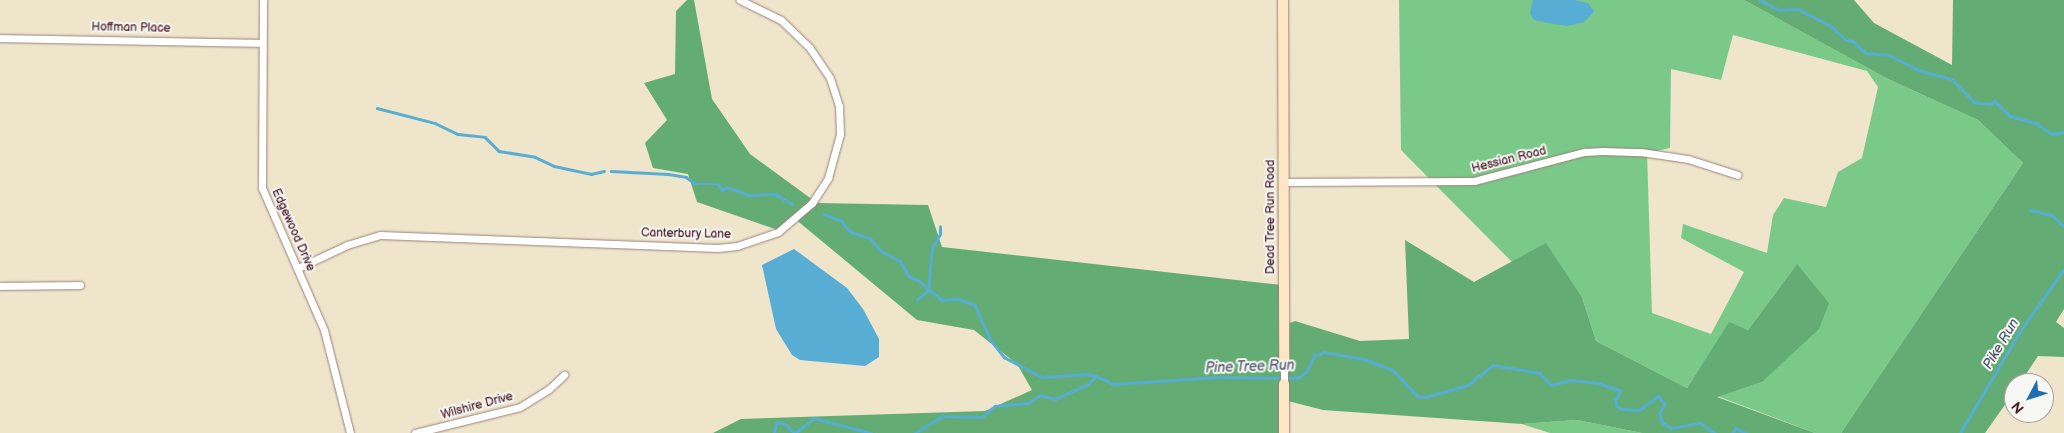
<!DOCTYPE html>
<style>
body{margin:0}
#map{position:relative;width:2064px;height:433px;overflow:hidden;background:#eee5cb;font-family:"Balsamiq Sans",sans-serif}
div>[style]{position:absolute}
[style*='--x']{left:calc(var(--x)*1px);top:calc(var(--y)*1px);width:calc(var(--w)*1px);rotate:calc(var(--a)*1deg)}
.green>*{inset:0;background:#7ac989}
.forest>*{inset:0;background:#63ad75}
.water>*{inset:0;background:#58add4}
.stream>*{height:2.5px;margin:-1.25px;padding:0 1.25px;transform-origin:1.25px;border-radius:1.25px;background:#58add4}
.roads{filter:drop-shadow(0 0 1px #9c827b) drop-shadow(0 0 1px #9c827b)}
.street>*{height:7px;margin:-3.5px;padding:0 3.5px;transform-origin:3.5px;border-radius:3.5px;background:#fff}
.secondary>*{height:10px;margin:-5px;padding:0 5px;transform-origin:5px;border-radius:5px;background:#fce6c4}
span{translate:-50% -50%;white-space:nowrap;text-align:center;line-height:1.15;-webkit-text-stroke:4px #f6f6f2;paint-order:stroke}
.street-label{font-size:12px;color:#4a1f2b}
.water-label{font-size:14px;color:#50586f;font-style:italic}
.north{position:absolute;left:2004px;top:373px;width:50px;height:50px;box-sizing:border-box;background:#f6f6f2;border:1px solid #b1a0a2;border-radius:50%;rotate:230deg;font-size:14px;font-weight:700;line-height:20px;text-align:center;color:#4a1f2b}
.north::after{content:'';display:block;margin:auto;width:18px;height:22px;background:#1f6fb2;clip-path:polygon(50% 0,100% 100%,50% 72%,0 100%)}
</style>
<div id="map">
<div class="green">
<div style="clip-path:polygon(evenodd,1399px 0,1744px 0,1888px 79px,1978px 120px,2023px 163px,1841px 433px,1815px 433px,1717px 396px,1762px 382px,1797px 264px,1748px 330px,1729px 323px,1687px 388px,1596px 341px,1582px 297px,1546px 244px,1513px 263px,1401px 150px,1399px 0,1733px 35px,1867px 71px,1878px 87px,1862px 158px,1838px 172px,1826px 207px,1784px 198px,1773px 215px,1767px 253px,1683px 224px,1681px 238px,1744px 272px,1711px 334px,1652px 313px,1647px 153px,1670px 148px,1671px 69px,1721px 80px,1733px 35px)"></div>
<div style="clip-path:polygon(1577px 420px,1642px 433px,1550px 433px,1522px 424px)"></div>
</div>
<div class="forest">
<div style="clip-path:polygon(687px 0,694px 0,712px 99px,750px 154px,817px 203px,928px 205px,942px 247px,1282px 285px,1282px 326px,1295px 321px,1360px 341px,1409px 339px,1405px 240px,1474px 282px,1546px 243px,1582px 297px,1596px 341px,1687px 388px,1729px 322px,1748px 330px,1797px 264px,1829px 303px,1819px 329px,1762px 382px,1717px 397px,1815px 433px,1642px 433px,1577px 420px,1522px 424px,1323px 410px,1288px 401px,1283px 433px,713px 433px,741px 419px,985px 411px,1032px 390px,1017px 364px,974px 330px,917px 320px,794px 218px,778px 230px,697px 202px,688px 174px,653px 168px,645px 143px,667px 120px,644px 83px,675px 74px,676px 11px)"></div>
<div style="clip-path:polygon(1744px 0,1854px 0,1874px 23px,1952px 65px,1953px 0,2064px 0,2064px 309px,2056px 322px,2064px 328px,2064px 357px,2038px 356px,2020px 383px,2014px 383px,2014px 392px,1985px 433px,1841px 433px,2023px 163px,1978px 120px,1888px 79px)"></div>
</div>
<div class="water">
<div style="clip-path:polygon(1533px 0,1574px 0,1588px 3px,1594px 12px,1584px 22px,1568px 26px,1548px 23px,1534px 20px,1530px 13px)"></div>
<div style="clip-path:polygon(794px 249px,847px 288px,863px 309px,879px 339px,879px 357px,865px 366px,800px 360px,792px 355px,776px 329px,762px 265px)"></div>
</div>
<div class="stream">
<div style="--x:1760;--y:0;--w:22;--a:27"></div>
<div style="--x:1780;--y:10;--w:18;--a:-3"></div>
<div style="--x:1798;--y:9;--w:36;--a:27"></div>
<div style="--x:1830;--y:25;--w:22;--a:43"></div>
<div style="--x:1846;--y:40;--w:7;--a:8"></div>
<div style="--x:1853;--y:41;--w:18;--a:43"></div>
<div style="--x:1866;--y:53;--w:23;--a:5"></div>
<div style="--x:1889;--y:55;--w:33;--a:27"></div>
<div style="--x:1918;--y:70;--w:35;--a:15"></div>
<div style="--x:1952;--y:79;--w:32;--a:46"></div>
<div style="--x:1974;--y:102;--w:17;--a:7"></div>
<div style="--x:1991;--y:104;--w:5;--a:-37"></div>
<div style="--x:1995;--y:101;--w:21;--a:45"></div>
<div style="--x:2010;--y:116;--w:27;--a:15"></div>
<div style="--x:2036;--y:123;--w:19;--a:35"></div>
<div style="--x:2052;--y:134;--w:12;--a:-9"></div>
<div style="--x:377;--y:108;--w:60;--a:14.5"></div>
<div style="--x:435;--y:123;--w:25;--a:26"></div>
<div style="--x:458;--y:134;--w:27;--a:6"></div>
<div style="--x:485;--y:137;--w:20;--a:45"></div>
<div style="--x:499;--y:151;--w:36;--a:9"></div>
<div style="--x:535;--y:157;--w:21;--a:25"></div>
<div style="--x:554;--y:166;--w:38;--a:12"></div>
<div style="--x:591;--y:174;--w:13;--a:-13"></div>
<div style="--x:611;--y:171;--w:57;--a:3"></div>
<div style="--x:668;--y:174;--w:18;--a:9"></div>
<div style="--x:686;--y:177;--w:12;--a:35"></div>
<div style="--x:696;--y:184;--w:22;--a:0"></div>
<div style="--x:718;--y:184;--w:8;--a:50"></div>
<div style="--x:723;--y:190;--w:5;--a:-37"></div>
<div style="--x:727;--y:187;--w:23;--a:20"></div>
<div style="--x:749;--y:195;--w:26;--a:-2"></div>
<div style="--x:775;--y:194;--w:20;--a:30"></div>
<div style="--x:2030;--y:210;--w:23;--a:13"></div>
<div style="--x:2052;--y:215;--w:16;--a:43"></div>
<div style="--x:824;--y:214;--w:18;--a:22"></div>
<div style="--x:841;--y:221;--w:15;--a:48"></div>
<div style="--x:851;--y:232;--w:20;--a:18"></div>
<div style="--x:870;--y:238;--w:16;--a:50"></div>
<div style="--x:880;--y:250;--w:23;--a:29"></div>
<div style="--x:900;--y:261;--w:19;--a:58"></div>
<div style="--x:910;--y:277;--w:9;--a:21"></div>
<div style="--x:918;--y:280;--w:31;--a:40"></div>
<div style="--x:942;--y:300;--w:16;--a:-4"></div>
<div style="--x:958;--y:299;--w:18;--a:19"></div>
<div style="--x:975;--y:305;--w:37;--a:66"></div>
<div style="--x:990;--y:339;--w:23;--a:52"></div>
<div style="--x:1004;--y:357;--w:43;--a:27.8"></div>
<div style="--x:1042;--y:377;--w:45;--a:-3.8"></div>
<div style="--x:1087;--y:374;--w:9;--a:13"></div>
<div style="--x:917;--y:300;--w:15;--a:-42"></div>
<div style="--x:928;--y:290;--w:42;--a:-84.6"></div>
<div style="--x:932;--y:248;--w:16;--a:-60"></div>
<div style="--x:940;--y:234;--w:7;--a:-90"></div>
<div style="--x:774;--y:433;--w:10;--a:-79"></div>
<div style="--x:776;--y:423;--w:6;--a:-9"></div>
<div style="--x:782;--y:422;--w:17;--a:40"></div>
<div style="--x:795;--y:433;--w:24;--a:-38"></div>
<div style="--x:814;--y:418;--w:59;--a:14.7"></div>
<div style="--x:915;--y:433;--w:32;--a:-32"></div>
<div style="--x:942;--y:416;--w:40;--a:1.4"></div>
<div style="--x:982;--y:417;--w:17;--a:-40"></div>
<div style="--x:995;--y:406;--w:33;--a:-5"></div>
<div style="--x:1028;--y:403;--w:14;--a:-34"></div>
<div style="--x:1040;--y:395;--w:16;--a:15"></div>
<div style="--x:1055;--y:399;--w:36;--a:-24"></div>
<div style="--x:1088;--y:384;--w:11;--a:-45"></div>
<div style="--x:1096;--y:376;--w:19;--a:25"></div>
<div style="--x:1113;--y:384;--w:106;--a:-3.8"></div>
<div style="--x:1219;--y:377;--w:79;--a:0.7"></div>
<div style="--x:1298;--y:378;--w:11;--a:-38"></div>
<div style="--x:1307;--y:371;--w:17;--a:-65"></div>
<div style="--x:1314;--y:356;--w:11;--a:-22"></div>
<div style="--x:1324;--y:352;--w:41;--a:9.9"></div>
<div style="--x:1364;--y:359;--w:31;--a:21"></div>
<div style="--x:1393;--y:370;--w:35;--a:47"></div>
<div style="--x:1417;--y:396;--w:9;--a:6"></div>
<div style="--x:1426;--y:397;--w:44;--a:-15.9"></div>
<div style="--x:1468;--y:385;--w:32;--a:-39"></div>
<div style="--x:1493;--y:365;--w:48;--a:9.7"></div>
<div style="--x:1540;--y:373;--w:16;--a:47"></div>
<div style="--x:1551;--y:385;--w:20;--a:-15"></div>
<div style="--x:1570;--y:380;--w:29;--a:6"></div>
<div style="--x:1599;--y:383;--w:23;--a:20"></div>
<div style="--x:1621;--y:391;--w:10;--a:119"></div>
<div style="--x:1616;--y:400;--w:6;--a:81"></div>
<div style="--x:1617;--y:406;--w:6;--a:31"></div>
<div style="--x:1622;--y:409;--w:17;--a:3"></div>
<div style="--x:1639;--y:410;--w:24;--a:-36"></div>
<div style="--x:1658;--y:396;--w:11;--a:49"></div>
<div style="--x:1665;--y:404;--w:10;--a:119"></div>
<div style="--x:1660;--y:413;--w:9;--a:77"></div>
<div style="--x:1662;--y:422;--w:11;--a:34"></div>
<div style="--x:1671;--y:428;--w:29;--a:-10"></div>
<div style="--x:1700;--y:423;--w:18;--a:34"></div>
<div style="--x:1732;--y:433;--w:6;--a:-51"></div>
<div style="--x:1736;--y:428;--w:11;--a:27"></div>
<div style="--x:1960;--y:433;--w:118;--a:-59.5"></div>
<div style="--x:2020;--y:331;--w:76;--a:-54.6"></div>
</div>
<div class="roads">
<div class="street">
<div style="--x:263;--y:0;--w:188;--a:90.3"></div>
<div style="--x:262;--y:188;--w:155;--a:66.4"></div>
<div style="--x:324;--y:330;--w:106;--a:75.8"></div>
<div style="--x:0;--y:38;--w:262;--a:1.1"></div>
<div style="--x:1283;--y:182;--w:191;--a:-0.3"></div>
<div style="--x:1474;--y:181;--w:114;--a:-14.8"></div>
<div style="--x:1584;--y:152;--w:19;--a:-3"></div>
<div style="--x:1603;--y:151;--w:38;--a:2"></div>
<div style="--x:1641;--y:152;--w:48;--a:8.5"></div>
<div style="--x:1688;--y:159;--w:52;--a:17.7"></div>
<div style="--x:298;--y:268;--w:54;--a:-25.1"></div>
<div style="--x:347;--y:245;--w:34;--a:-17"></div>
<div style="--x:380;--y:235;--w:338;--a:2.2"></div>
<div style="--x:718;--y:248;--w:19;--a:-6"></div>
<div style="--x:737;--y:246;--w:43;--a:-18.9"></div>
<div style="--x:778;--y:232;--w:45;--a:-40.5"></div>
<div style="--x:812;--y:203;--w:30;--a:-57"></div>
<div style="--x:828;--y:178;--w:46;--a:-74.7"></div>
<div style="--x:840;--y:134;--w:28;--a:-92"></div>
<div style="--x:839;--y:106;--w:29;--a:-108"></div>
<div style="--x:830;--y:78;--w:36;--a:-124"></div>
<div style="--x:810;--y:48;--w:40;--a:-136"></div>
<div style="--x:781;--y:20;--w:46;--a:-154"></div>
<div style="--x:0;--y:286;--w:80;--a:-0.7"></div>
<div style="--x:1284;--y:364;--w:20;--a:90"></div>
<div style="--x:415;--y:433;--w:108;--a:-13.9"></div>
<div style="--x:520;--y:407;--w:34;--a:-32"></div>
<div style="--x:549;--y:389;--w:21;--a:-43"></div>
</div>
<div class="secondary">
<div style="--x:1283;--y:0;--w:364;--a:89.8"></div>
<div style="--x:1284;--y:384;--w:49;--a:90"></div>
</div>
</div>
<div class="street-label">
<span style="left:131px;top:28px;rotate:1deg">Hoffman Place</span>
<span style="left:1509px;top:160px;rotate:-14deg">Hessian Road</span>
<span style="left:1271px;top:217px;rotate:-90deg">Dead Tree Run Road</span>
<span style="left:293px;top:230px;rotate:66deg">Edgewood Drive</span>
<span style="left:686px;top:234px;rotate:1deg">Canterbury Lane</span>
<span style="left:477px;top:406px;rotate:-15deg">Wilshire Drive</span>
</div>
<div class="water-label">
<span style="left:2001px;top:344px;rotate:-59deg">Pike Run</span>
<span style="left:1250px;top:367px;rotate:-2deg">Pine Tree Run</span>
</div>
<div class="north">N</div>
</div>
